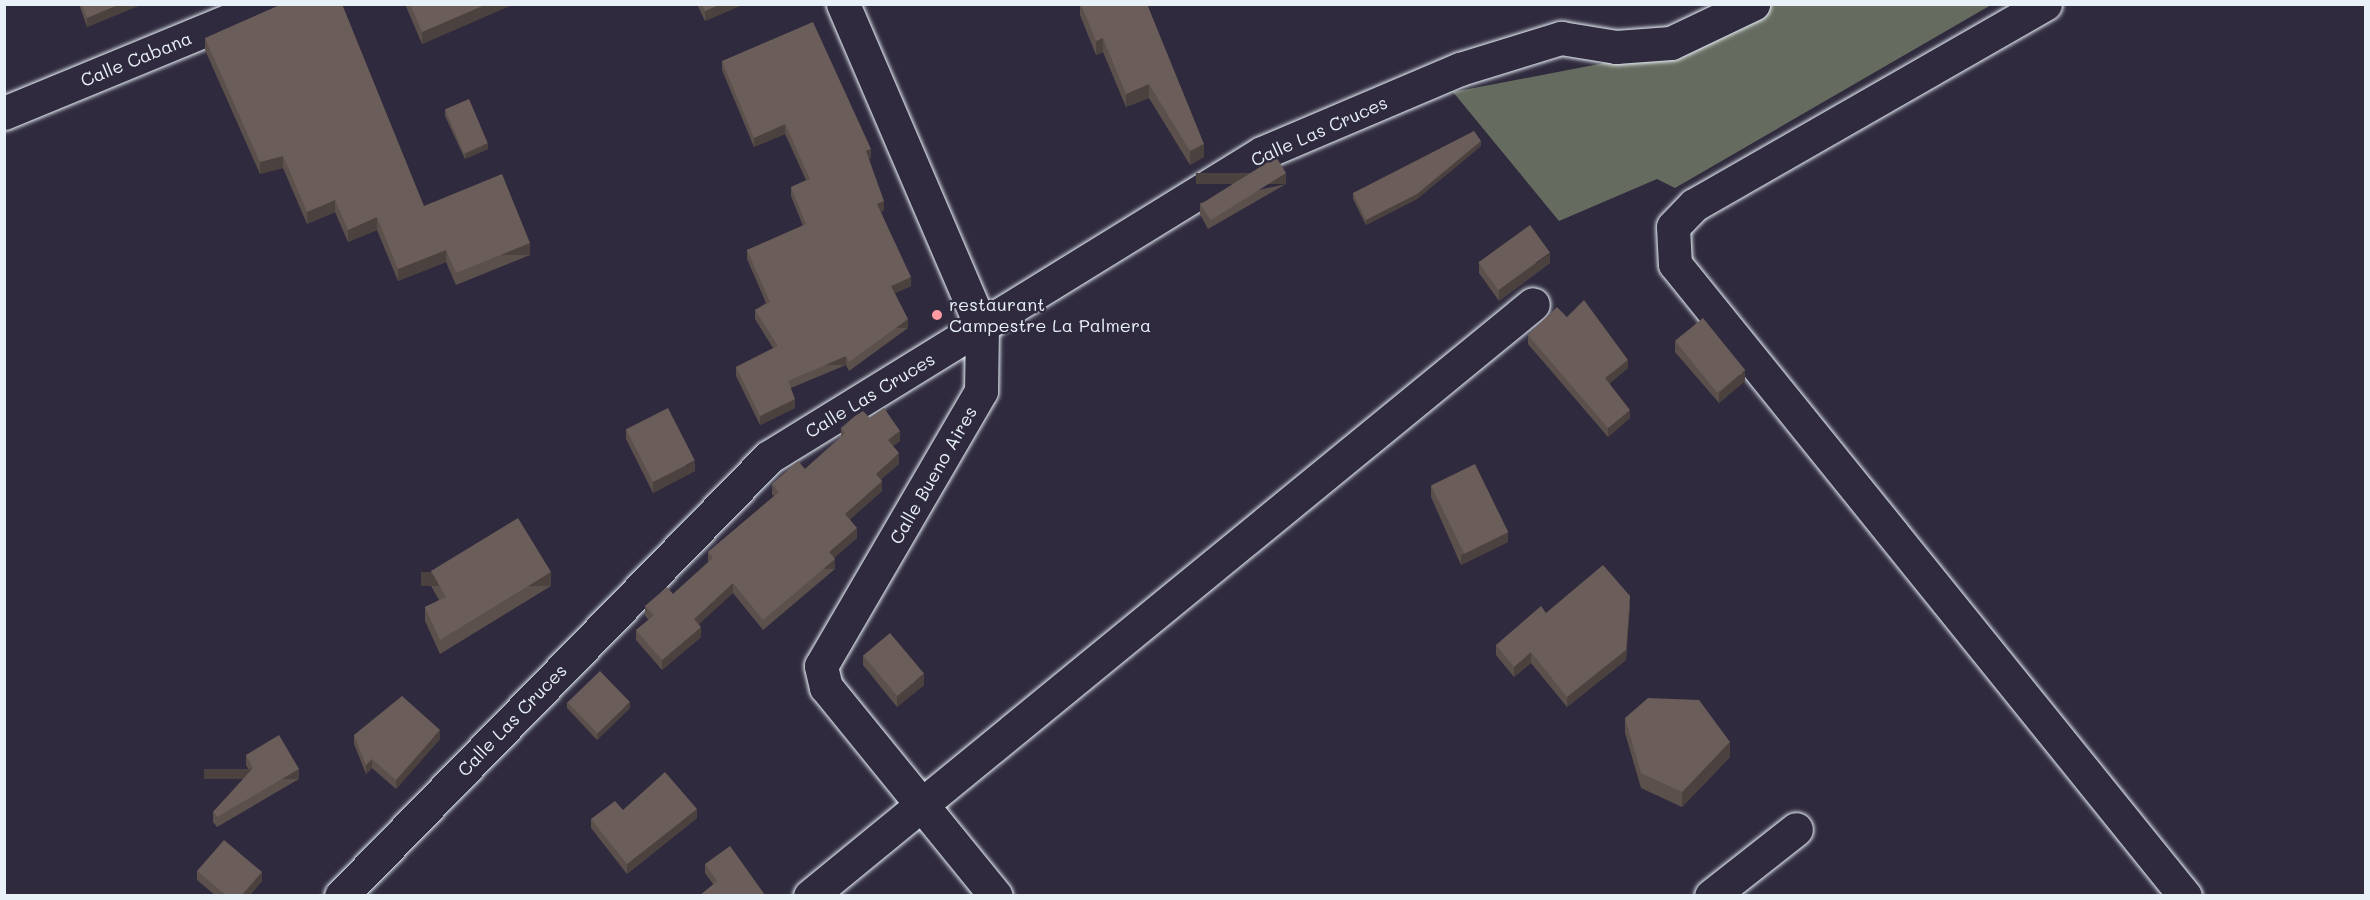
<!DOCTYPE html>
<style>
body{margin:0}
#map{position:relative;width:2370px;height:900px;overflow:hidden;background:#2f2a3d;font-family:Mali,sans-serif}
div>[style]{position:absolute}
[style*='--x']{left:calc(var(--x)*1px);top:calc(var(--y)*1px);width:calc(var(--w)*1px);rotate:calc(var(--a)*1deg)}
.green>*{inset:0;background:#656c5f}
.roads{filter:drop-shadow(0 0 2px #e8f1f8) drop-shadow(0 0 2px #e8f1f8)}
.street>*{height:33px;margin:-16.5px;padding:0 16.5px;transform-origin:16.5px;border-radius:16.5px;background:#2f2a3d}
.wall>*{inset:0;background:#5c504d}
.shaded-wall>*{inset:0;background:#4b413e;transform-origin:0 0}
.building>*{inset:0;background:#6b5d59;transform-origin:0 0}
.dots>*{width:16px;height:16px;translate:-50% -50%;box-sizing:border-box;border:3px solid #2f2a3d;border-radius:50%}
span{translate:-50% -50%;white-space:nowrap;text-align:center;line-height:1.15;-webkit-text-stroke:4.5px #2f2a3d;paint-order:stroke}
.street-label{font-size:18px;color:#e8f1f8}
.poi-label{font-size:18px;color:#e8f1f8}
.left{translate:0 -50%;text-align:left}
.frame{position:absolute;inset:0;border:6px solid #e8f1f8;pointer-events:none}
</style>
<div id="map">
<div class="green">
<div style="clip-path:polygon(1770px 5px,1991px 5px,1675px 188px,1657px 179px,1559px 221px,1453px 92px,1698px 45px)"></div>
</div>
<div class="roads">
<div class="street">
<div style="--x:843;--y:4;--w:353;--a:66.8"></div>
<div style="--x:982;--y:328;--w:63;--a:90.9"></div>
<div style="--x:981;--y:391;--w:318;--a:120.2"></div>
<div style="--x:821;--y:666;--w:22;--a:77"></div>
<div style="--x:826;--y:687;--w:269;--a:50.9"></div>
<div style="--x:2045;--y:4;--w:404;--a:150.2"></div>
<div style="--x:1694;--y:205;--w:30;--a:134"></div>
<div style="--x:1673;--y:227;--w:37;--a:87"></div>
<div style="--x:1675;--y:264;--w:812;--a:51.1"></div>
<div style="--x:4;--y:113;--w:286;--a:-22.4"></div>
<div style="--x:341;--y:896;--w:613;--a:-45.73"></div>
<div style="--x:769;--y:457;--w:579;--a:-31.66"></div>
<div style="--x:1262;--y:153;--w:215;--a:-23"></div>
<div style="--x:1460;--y:69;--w:106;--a:-17.1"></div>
<div style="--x:1561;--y:38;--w:56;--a:9.3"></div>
<div style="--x:1616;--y:47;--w:55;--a:-4.2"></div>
<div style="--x:1671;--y:43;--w:91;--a:-25.4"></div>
<div style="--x:810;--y:896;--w:934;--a:-39.31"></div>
<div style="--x:1711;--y:896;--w:108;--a:-38.2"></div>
</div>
</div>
<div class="wall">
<div style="clip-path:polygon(79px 4px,143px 4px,87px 27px)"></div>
<div style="clip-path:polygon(405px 4px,514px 4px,422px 44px)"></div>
<div style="clip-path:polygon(697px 4px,744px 4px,705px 21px)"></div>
<div style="clip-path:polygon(1080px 4px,1147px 4px,1204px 157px,1190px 165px,1149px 98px,1126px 107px,1103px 52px,1096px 55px,1080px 15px)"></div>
<div style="clip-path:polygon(205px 38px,424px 206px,530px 255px,456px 285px,446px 262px,398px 281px,377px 230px,348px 242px,335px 212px,307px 224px,283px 168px,260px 174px,205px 50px)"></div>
<div style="clip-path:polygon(722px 61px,871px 158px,869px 159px,884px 210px,881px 212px,911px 286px,895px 293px,908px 328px,849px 371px,846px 365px,791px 388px,795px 408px,760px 425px,736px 376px,736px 367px,773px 348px,755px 319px,755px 310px,766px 303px,747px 259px,747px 250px,803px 226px,791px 196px,791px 187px,806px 180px,785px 134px,754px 147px,722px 70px)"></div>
<div style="clip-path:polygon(445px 110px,488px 149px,465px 159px,445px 116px)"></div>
<div style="clip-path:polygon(1481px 146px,1417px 199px,1366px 225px,1353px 199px,1353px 193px)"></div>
<div style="clip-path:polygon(1286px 184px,1208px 229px,1200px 214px,1200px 203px)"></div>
<div style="clip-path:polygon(1479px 263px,1550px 263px,1499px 301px,1479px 273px)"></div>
<div style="clip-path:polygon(1567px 317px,1628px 368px,1609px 384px,1630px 418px,1608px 437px,1528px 344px,1528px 335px)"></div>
<div style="clip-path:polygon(1675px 341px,1745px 381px,1719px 403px,1675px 352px)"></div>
<div style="clip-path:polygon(870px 418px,900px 441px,893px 446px,899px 464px,881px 479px,882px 491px,850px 519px,857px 538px,834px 558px,835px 569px,763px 630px,733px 593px,698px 624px,701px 637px,662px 670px,636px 640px,636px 630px,649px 620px,645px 616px,645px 606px,673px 594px,708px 562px,708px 552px,774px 496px,772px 494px,772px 484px,805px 469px,841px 437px,841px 428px)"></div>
<div style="clip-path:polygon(626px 429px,695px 471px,653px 493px,626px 439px)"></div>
<div style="clip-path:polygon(1431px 486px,1508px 542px,1461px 565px,1431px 497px)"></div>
<div style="clip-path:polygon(431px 571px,551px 586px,440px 654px,425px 621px,425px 607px,439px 600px,431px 586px)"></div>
<div style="clip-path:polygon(1630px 606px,1626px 660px,1567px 707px,1531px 663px,1514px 677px,1496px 655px,1496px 645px,1546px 613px)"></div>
<div style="clip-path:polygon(863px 655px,924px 685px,897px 707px,863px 665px)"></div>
<div style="clip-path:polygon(567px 702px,630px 708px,597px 740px,567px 708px)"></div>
<div style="clip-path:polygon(1625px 718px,1730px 757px,1682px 807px,1641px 788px,1625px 733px)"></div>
<div style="clip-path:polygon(354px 735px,440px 739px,396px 789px,372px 768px,366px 774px,354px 744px)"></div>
<div style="clip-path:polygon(246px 755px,299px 779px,217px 827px,213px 822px,213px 812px,250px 772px,246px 765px)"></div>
<div style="clip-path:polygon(623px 810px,697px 818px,627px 874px,591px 828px,591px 819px)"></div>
<div style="clip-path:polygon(705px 864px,765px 896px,713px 884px,705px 873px)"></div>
<div style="clip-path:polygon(197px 871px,262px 881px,249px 896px,216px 896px,197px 880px)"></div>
</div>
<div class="shaded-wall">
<div style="clip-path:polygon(120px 4px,143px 4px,87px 27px,87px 18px)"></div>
<div style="clip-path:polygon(487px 4px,514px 4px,422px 44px,422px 32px)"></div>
<div style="clip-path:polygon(721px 4px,744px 4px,705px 21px,705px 11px)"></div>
<div style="clip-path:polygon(1103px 38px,1103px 52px,1096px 55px,1096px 41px)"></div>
<div style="clip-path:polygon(1149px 84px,1149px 98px,1126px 107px,1126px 94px)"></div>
<div style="clip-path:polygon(785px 124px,785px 134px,754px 147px,754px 138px)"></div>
<div style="clip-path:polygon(1481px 141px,1481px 146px,1417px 199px,1366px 225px,1366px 220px)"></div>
<div style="clip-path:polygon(488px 143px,488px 149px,465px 159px,465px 154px)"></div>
<div style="clip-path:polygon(1204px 144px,1204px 157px,1190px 165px,1190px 151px)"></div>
<div style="clip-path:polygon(871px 149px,871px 158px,866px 160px,866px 151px)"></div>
<div style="clip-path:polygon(283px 156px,283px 168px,260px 174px,260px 162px)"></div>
<div style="left:1286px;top:173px;width:11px;height:90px;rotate:90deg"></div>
<div style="clip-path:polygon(335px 200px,335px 212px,307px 224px,307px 212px)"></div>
<div style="clip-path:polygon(884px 201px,884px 210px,877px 213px,877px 204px)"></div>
<div style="clip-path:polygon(377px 217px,377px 230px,348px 242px,348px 230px)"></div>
<div style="left:530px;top:243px;width:12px;height:80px;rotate:90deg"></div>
<div style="clip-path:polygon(446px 250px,446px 262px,398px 281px,398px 269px)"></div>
<div style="clip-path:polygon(1550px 253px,1550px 263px,1499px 301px,1499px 290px)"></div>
<div style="clip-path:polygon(911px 277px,911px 286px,891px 295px,891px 286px)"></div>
<div style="left:908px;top:319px;width:9px;height:73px;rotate:90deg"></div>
<div style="left:846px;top:356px;width:9px;height:63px;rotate:90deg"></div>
<div style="clip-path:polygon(1628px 360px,1628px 368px,1605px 387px,1605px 378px)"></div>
<div style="clip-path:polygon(1745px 370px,1745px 381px,1719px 403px,1719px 393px)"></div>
<div style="clip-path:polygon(795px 399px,795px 408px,760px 425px,760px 416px)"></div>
<div style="clip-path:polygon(1630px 410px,1630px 418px,1608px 437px,1608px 428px)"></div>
<div style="clip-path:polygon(900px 431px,900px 441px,888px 450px,888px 440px)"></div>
<div style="clip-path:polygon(899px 453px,899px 464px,876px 484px,876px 474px)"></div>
<div style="clip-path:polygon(695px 461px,695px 471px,653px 493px,653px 482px)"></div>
<div style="clip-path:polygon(882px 481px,882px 491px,845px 524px,845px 514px)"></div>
<div style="clip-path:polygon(857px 528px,857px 538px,829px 562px,829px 552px)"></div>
<div style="clip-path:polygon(1508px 532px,1508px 542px,1461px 565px,1461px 555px)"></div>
<div style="left:835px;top:559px;width:10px;height:94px;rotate:90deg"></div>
<div style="left:551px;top:572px;width:14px;height:130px;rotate:90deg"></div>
<div style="clip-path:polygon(733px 583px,733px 593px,694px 629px,694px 619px)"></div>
<div style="clip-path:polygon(1630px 596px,1626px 660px,1567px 707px,1567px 697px)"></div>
<div style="clip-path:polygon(701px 627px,701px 637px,662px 670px,662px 660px)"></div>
<div style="clip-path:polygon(1531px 652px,1531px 663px,1514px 677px,1514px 667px)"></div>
<div style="clip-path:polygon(924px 674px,924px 685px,897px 707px,897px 696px)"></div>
<div style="clip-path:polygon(630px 702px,630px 708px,597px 740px,597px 734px)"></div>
<div style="clip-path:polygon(440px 730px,440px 739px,396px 789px,396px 780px)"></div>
<div style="clip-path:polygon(1730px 742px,1730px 757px,1682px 807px,1682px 792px)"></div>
<div style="clip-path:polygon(372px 759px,372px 768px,366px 774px,366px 765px)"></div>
<div style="left:299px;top:769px;width:10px;height:95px;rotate:90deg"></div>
<div style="clip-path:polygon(697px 809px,697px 818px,627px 874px,627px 864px)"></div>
<div style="clip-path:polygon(262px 872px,262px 881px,249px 896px,241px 896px)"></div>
</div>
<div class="building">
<div style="clip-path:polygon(82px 4px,120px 4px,87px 18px)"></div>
<div style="clip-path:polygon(282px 4px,342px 4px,424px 206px,502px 174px,530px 243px,456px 273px,446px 250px,398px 269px,377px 217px,348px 230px,335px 200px,307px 212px,283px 156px,260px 162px,205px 38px)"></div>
<div style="clip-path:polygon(410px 4px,487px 4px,422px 32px)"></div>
<div style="clip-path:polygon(702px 4px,721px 4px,705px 11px)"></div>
<div style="clip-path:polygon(1081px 4px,1147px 4px,1204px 144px,1190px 151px,1149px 84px,1126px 94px,1103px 38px,1096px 41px)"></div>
<div style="clip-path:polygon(813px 22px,871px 149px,866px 151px,884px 201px,877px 204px,911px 277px,891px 286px,908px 319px,849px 362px,846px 356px,788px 381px,795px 399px,760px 416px,736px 367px,778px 346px,755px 310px,770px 302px,747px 250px,806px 224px,791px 187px,810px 179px,785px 124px,754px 138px,722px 61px)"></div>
<div style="left:469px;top:99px;width:48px;height:26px;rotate:67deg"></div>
<div style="clip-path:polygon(1474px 131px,1481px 141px,1417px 194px,1366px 220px,1353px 193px)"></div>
<div style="left:1276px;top:157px;width:19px;height:89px;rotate:58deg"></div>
<div style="left:1530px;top:225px;width:34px;height:64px;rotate:54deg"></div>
<div style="clip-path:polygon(1584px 300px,1628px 360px,1605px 378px,1630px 410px,1608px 428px,1528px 335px,1557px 307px,1567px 317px)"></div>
<div style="left:1703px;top:318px;width:67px;height:36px;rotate:51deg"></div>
<div style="left:668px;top:408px;width:59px;height:47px;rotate:63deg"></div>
<div style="clip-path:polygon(884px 408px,900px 431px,888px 440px,899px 453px,876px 474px,882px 481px,845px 514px,857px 528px,829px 552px,835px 559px,763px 620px,733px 583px,694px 619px,701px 627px,662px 660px,636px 630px,654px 615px,645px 606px,667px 587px,673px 594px,713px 558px,708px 552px,779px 492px,772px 484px,798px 461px,805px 469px,845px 433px,841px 428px,855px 416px,863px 411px,870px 418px)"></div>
<div style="left:1475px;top:464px;width:76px;height:49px;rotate:64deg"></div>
<div style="clip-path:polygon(518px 518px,551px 572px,440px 640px,425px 607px,446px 597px,431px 571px)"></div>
<div style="clip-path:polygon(1603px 565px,1630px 596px,1626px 650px,1567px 697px,1531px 652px,1514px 667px,1496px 645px,1541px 606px,1546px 613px)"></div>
<div style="left:890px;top:633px;width:53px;height:35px;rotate:50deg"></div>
<div style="left:600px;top:671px;width:43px;height:45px;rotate:46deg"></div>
<div style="clip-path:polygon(402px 696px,440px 730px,396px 780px,372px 759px,366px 765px,354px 735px)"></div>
<div style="clip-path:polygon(1648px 698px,1699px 700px,1730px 742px,1682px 792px,1641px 773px,1625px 718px)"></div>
<div style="clip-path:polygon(279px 735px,299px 769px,217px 817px,213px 812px,253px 768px,246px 755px)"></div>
<div style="clip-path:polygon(665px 772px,697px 809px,627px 864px,591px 819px,615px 801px,623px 810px)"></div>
<div style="clip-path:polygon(224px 840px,262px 872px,241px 896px,227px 896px,197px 871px)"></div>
<div style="clip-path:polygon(730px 846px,765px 895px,699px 896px,717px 881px,705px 864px)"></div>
</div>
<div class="dots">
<div style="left:937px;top:315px;background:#ff9aa2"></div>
</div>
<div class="street-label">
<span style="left:136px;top:59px;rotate:-22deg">Calle Cabana</span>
<span style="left:1319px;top:131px;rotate:-24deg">Calle Las Cruces</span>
<span style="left:870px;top:395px;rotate:-31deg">Calle Las Cruces</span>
<span style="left:933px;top:475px;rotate:-60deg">Calle Bueno Aires</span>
<span style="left:512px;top:720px;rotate:-46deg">Calle Las Cruces</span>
</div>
<div class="poi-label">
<span class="left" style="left:949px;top:315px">restaurant<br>Campestre La Palmera</span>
</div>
<div class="frame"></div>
</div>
